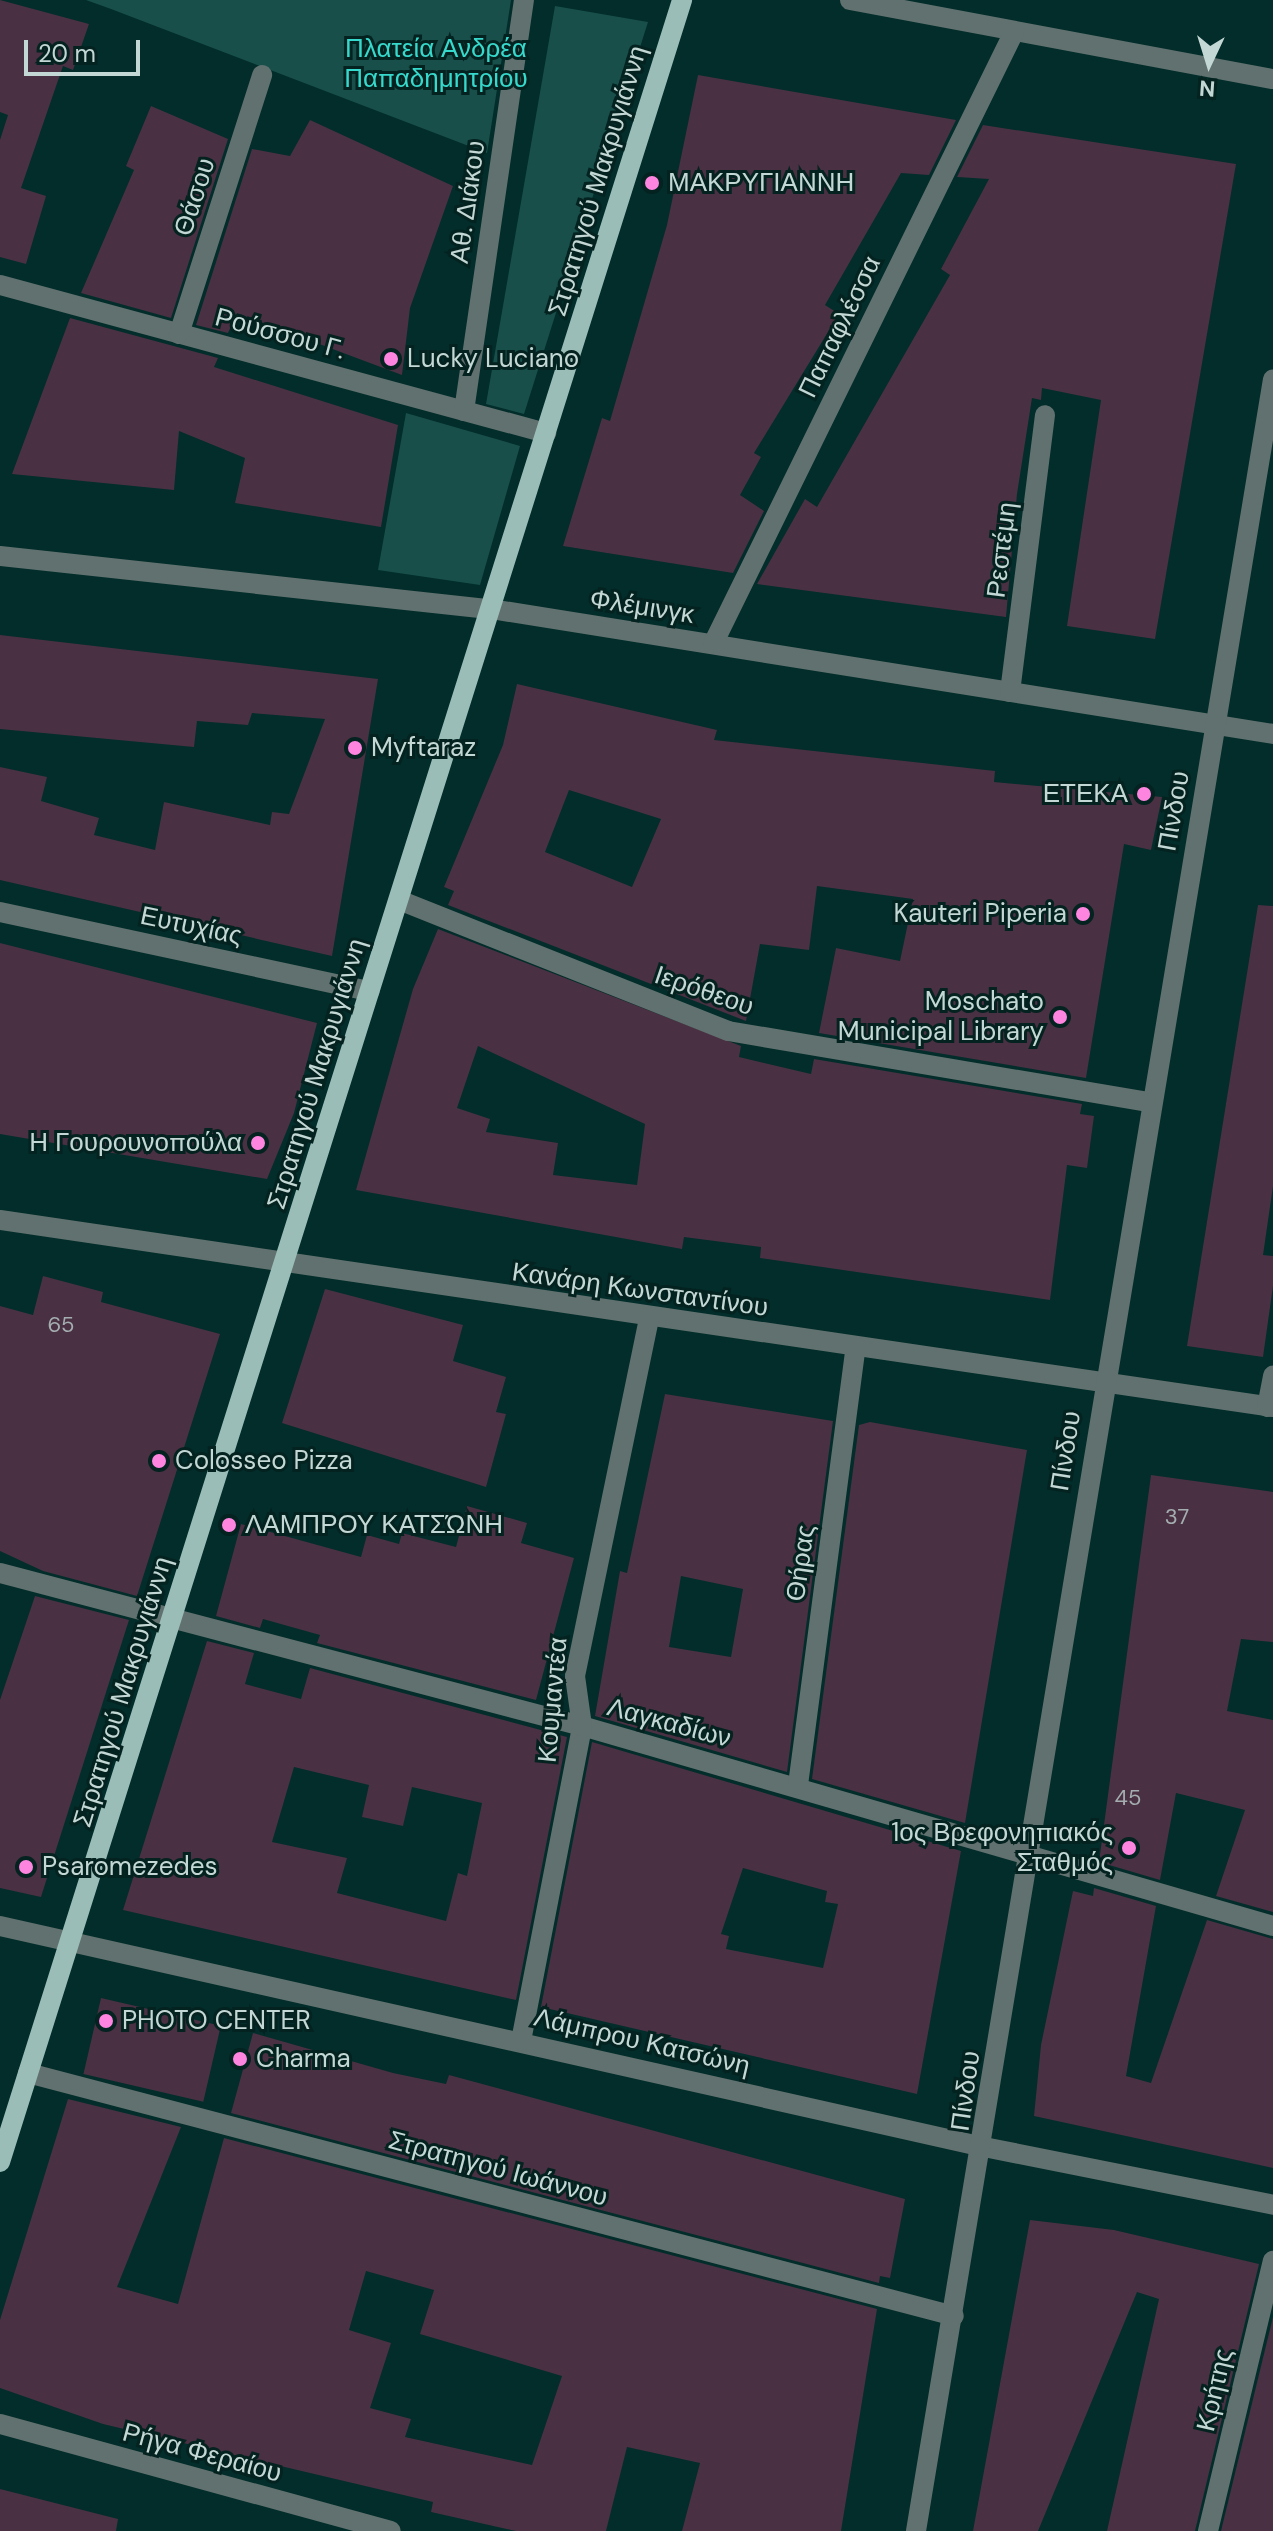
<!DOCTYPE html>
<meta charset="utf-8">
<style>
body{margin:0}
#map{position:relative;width:1273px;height:2531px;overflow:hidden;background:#022d2a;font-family:"DM Sans",sans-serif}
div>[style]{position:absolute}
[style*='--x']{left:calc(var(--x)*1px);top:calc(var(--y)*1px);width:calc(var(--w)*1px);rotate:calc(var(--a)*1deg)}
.green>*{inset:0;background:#184f4a}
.building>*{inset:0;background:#493042;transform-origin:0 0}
.minor>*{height:20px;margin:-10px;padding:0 10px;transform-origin:10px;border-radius:10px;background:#61716f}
.major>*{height:20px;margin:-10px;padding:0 10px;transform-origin:10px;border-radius:10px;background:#9abdb8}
.dots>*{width:22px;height:22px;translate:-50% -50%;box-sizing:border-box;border:4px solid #04221f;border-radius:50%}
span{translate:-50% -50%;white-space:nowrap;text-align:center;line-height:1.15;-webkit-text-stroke:6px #04221f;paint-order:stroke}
.number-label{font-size:22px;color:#a4adb0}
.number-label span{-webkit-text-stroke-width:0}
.park-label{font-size:26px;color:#37d9cc}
.street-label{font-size:26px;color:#c3d7d4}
.poi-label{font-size:26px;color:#c3d7d4}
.left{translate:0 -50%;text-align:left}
.right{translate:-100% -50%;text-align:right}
.north{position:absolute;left:1169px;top:24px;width:80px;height:80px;-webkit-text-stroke:6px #04221f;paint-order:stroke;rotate:184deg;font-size:22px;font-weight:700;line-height:32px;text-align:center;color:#c3d7d4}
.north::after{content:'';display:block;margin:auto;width:28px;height:36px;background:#c3d7d4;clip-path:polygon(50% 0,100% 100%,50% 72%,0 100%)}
.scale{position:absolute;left:24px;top:40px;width:116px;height:36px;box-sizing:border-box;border:4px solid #c3d7d4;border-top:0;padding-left:10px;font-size:24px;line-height:28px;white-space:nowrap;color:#c3d7d4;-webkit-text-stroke:6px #04221f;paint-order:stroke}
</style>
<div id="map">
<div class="green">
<div style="clip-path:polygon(86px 0,511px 0,487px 153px,111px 9px)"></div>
<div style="clip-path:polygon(555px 6px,648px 22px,524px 414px,486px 404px)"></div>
<div style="clip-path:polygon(406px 413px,520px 446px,480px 585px,378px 570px)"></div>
</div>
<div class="building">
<div style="clip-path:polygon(0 0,89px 24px,73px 70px,63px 66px,21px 188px,46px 196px,26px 264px,0 257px,0 140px,8px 115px,0 112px)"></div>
<div style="clip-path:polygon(698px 75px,956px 120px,929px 175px,901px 173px,825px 305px,839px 314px,754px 453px,761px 457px,740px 495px,764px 511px,733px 573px,563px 546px,602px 418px,610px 421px,667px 225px)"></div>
<div style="clip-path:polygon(151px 106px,228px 139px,171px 318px,81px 293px,134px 170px,126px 166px)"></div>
<div style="clip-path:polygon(310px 120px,453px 186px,410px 308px,402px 375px,237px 313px,228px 333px,196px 325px,252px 149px,290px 156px)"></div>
<div style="clip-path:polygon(983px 125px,1236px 164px,1155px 639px,1067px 626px,1101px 400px,1042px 388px,1041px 400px,1032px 398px,1017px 494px,1006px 617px,757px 584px,805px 499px,817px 507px,950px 275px,941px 269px,989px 179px,957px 177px)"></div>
<div style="clip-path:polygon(70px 318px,218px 358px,214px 367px,398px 425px,381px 527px,235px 503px,245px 458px,179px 431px,174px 490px,12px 474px)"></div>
<div style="clip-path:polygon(0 635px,378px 679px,332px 956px,0 880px,0 767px,47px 777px,41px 801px,99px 818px,94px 835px,155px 850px,164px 802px,270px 825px,272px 812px,289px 814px,325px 719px,252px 713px,248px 725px,197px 721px,194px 747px,0 729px)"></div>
<div style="clip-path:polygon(evenodd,517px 684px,717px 730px,714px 740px,995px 771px,994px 782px,1162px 797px,1151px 850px,1124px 844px,1086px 1078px,819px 1033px,836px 948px,900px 961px,913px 899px,817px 886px,809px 950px,760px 944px,746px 1021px,448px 905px,454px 891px,444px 887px,503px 745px,517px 684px,569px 790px,661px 819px,632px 887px,545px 852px,569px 790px)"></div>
<div style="clip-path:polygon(1258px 905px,1273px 906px,1273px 1186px,1263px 1255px,1273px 1256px,1273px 1286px,1263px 1357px,1187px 1346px)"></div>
<div style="clip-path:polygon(evenodd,438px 929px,741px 1046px,739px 1057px,811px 1074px,814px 1059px,1082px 1104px,1080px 1114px,1094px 1116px,1087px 1168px,1067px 1165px,1050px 1300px,760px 1258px,761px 1247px,684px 1237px,682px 1249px,356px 1190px,413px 989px,438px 929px,478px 1046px,645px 1124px,637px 1185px,553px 1175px,558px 1143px,486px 1132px,490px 1119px,457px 1108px,478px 1046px)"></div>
<div style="clip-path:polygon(0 943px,317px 1023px,294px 1113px,267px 1179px,0 1134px)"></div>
<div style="clip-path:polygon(43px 1276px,103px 1292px,101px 1302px,220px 1334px,137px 1596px,43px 1571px,0 1551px,0 1306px,33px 1315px)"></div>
<div style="clip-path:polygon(325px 1289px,463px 1325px,453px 1361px,506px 1377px,496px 1412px,506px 1414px,486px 1487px,282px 1423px)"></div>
<div style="clip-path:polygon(evenodd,665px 1394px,833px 1421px,787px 1772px,595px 1716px,620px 1571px,627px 1573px,665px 1394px,681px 1576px,743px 1589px,731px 1657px,669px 1647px,681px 1576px)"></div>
<div style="clip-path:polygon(870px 1422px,1027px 1450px,965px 1823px,812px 1779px,859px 1425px)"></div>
<div style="clip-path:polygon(1151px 1475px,1273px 1492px,1273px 1642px,1241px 1639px,1227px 1711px,1273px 1720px,1273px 1912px,1216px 1896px,1245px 1810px,1176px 1793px,1160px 1880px,1099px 1862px)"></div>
<div style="clip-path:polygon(467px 1506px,527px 1523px,521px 1543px,574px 1558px,536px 1700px,317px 1643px,320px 1635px,263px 1619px,260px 1628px,216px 1616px,241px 1524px,361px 1557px,367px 1535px,399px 1544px,402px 1533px,456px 1547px)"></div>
<div style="clip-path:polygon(35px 1596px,129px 1620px,41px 1897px,0 1888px,0 1700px)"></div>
<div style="clip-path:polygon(evenodd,207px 1641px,254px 1653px,245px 1684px,301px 1699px,310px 1668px,567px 1737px,516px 2000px,123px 1910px,207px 1641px,294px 1767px,369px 1785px,362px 1817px,403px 1826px,412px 1787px,482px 1803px,467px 1876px,458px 1873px,446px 1921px,337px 1893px,347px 1858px,272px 1842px,294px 1767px)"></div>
<div style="clip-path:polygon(evenodd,592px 1742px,961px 1851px,917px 2094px,541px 2007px,592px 1742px,743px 1868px,827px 1891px,825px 1902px,838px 1904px,823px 1968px,726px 1949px,729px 1936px,721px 1934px,743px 1868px)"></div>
<div style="clip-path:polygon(1094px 1888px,1156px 1906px,1126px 2076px,1151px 2083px,1207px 1920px,1273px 1939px,1273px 2168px,1034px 2116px,1041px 2045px,1073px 1891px,1093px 1896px)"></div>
<div style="left:101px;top:1998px;width:123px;height:78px;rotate:13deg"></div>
<div style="clip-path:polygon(253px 2033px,393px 2073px,446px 2084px,449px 2075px,905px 2199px,890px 2278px,880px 2276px,879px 2283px,231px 2113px)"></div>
<div style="clip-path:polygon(evenodd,68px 2099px,181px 2127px,117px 2287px,178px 2304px,224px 2138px,877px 2309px,841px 2531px,682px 2531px,700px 2463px,627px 2447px,606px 2531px,516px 2531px,431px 2512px,433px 2502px,103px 2424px,0 2388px,0 2320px,68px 2099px,366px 2271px,434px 2290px,420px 2334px,562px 2376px,532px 2465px,405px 2437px,411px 2419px,370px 2408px,391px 2343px,349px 2330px,366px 2271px)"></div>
<div style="clip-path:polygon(1030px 2220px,1114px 2230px,1259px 2264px,1195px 2531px,1107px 2531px,1159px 2299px,1137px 2292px,1038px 2531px,973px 2531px)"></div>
<div style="clip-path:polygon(1273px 2317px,1273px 2531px,1221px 2531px)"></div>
<div style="clip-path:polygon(0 2489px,118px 2519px,116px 2531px,0 2531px)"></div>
</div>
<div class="minor">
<div style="--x:850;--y:0;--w:430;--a:10.6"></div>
<div style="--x:0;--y:285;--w:566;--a:15.17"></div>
<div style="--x:179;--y:334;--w:272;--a:-72.2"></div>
<div style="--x:464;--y:411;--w:415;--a:-81.7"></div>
<div style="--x:0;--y:556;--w:494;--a:6.2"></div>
<div style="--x:491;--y:609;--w:792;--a:9.08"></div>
<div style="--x:713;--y:644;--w:682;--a:-63.81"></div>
<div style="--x:1010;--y:692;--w:279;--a:-82.8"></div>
<div style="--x:399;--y:900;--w:354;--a:21.7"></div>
<div style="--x:728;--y:1031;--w:427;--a:9.6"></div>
<div style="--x:0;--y:912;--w:378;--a:12.1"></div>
<div style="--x:0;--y:1220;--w:1287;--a:8.36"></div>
<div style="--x:1267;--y:1407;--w:32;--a:-79"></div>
<div style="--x:0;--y:1573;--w:602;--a:14.73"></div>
<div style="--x:582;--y:1726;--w:719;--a:16.14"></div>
<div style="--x:798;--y:1785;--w:442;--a:-82.5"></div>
<div style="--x:0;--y:1926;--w:1009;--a:12.66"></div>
<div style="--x:984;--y:2147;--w:295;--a:11.3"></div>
<div style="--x:521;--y:2041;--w:321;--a:-79"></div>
<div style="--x:582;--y:1726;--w:50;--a:-98"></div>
<div style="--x:575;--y:1676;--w:366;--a:-78.3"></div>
<div style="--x:28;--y:2073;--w:957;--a:14.7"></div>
<div style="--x:0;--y:2424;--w:405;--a:15.3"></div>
<div style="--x:916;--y:2531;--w:2181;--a:-80.58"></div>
<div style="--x:1208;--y:2531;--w:278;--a:-76.5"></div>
</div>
<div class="major">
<div style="--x:0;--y:2162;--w:2267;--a:-72.49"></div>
</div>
<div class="dots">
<div style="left:652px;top:183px;background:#fe85df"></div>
<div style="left:391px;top:359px;background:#fe85df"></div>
<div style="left:355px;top:748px;background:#fe85df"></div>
<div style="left:1144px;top:794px;background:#fe85df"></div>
<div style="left:1083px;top:914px;background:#fe85df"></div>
<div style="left:1060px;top:1017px;background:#fe85df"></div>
<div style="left:258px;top:1143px;background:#fe85df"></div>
<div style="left:159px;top:1461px;background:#fe85df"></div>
<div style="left:229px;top:1525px;background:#fe85df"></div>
<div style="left:1129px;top:1848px;background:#fe85df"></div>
<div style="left:26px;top:1867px;background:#fe85df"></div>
<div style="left:106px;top:2021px;background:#fe85df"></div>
<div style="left:240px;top:2059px;background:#fe85df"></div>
</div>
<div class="number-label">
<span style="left:61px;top:1325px">65</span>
<span style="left:1177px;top:1517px">37</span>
<span style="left:1128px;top:1798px">45</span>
</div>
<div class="park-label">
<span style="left:436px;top:64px">Πλατεία Ανδρέα<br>Παπαδημητρίου</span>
</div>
<div class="street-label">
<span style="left:598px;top:181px;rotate:-73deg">Στρατηγού Μακρυγιάννη</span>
<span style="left:195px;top:197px;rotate:-72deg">Θάσου</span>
<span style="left:468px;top:202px;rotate:-82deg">Αθ. Διάκου</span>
<span style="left:840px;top:327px;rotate:-64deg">Παπαφλέσσα</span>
<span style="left:280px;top:334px;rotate:15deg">Ρούσσου Γ.</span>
<span style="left:1002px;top:550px;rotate:-83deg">Ρεστέμη</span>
<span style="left:642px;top:607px;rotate:9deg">Φλέμινγκ</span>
<span style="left:1174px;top:811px;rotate:-80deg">Πίνδου</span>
<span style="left:191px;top:926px;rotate:12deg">Ευτυχίας</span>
<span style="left:704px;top:991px;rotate:19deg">Ιερόθεου</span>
<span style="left:317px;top:1074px;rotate:-73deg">Στρατηγού Μακρυγιάννη</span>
<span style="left:640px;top:1290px;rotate:8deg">Κανάρη Κωνσταντίνου</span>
<span style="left:1066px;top:1451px;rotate:-81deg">Πίνδου</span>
<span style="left:801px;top:1563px;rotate:-82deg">Θήρας</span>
<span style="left:123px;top:1692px;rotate:-73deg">Στρατηγού Μακρυγιάννη</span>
<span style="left:553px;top:1700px;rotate:-85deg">Κουμαντέα</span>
<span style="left:669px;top:1723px;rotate:15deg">Λαγκαδίων</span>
<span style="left:642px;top:2042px;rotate:13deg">Λάμπρου Κατσώνη</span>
<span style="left:966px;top:2091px;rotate:-82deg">Πίνδου</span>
<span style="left:498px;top:2169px;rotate:15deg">Στρατηγού Ιωάννου</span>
<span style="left:1215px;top:2390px;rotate:-77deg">Κρήτης</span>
<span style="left:202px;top:2453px;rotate:15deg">Ρήγα Φεραίου</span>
</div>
<div class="poi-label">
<span class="left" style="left:668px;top:183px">ΜΑΚΡΥΓΙΑΝΝΗ</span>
<span class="left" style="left:407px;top:359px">Lucky Luciano</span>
<span class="left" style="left:371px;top:748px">Myftaraz</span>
<span class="right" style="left:1128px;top:794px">ΕΤΕΚΑ</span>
<span class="right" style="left:1067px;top:914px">Kauteri Piperia</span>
<span class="right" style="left:1044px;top:1017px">Moschato<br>Municipal Library</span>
<span class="right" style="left:242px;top:1143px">Η Γουρουνοπούλα</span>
<span class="left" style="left:175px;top:1461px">Colosseo Pizza</span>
<span class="left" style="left:245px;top:1525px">ΛΑΜΠΡΟΥ ΚΑΤΣΏΝΗ</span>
<span class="right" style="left:1113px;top:1848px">1ος Βρεφονηπιακός<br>Σταθμός</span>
<span class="left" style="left:42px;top:1867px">Psaromezedes</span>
<span class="left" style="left:122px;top:2021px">PHOTO CENTER</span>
<span class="left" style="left:256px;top:2059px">Charma</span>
</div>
<div class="north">N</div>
<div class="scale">20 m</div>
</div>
